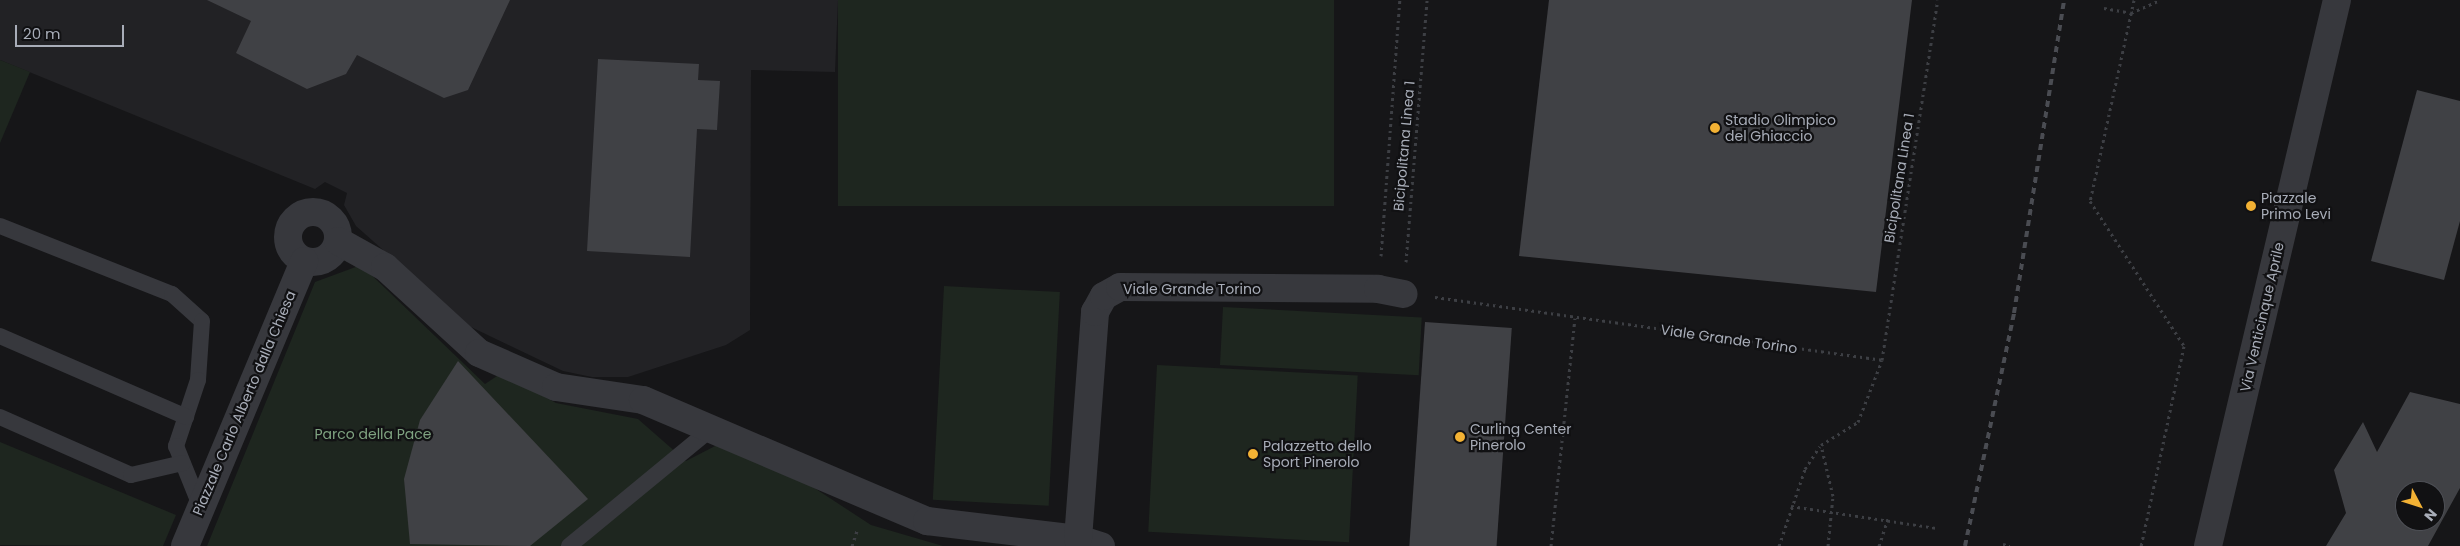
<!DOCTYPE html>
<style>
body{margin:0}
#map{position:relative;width:2460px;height:546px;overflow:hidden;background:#161618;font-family:Poppins,sans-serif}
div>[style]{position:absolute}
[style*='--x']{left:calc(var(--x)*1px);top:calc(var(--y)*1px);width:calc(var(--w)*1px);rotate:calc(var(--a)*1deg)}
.built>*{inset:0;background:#222225}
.green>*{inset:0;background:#1e261f;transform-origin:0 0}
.building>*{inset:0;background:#404145;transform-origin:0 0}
.path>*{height:3px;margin-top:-1.5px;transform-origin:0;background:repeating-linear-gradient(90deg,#3d3f44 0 2.5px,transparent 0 6.5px)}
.lane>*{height:16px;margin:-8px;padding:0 8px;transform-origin:8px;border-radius:8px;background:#37383d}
.street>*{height:28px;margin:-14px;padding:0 14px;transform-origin:14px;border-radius:14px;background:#37383d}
.street>.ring{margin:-14px;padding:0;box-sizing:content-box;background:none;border:28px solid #37383d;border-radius:50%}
.rail>*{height:4px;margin-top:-2px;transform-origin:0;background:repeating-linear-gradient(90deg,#4a4c52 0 6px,transparent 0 11px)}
.dots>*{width:14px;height:14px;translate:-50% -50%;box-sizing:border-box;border:2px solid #111113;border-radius:50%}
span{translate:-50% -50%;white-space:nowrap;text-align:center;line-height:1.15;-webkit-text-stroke:4.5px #111113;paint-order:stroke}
.poi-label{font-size:14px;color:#a8adb8}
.left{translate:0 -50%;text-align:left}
.street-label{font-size:14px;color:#a8adb8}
.park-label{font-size:14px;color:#7fa381}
.north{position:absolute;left:2395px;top:481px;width:50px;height:50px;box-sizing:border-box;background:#111113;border:1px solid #4d4f55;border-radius:50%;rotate:130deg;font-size:14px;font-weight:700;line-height:20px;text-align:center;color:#a8adb8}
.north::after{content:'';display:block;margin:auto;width:18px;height:22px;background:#f2b134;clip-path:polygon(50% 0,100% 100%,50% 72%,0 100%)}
.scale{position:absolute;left:15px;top:25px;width:109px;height:22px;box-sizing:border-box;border:2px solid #a8adb8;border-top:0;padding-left:6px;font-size:15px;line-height:18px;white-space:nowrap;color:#a8adb8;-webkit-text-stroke:4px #111113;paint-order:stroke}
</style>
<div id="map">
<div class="built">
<div style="clip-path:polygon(0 0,838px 0,835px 72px,751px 70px,750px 330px,726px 345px,628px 377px,592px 377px,563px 371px,469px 326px,356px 226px,344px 205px,347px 193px,325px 182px,315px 189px,0 60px)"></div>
</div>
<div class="green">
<div style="left:838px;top:0;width:496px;height:206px"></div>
<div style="clip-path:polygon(0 60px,30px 72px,0 143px)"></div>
<div style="clip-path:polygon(361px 265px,485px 384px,497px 376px,507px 376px,556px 403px,638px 419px,686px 461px,719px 444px,796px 476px,871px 525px,943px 546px,207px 546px,315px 282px)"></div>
<div style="left:944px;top:286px;width:116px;height:214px;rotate:3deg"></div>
<div style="left:1223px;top:307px;width:199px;height:58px;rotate:3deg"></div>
<div style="left:1157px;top:365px;width:201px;height:167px;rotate:3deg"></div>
<div style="clip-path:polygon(0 442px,176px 515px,163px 546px,0 545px)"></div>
</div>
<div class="building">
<div style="clip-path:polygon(207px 0,510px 0,468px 90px,444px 98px,357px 55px,346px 74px,307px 89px,236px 53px,251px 21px)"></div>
<div style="clip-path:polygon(1549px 0,1912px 0,1876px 292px,1519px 256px)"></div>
<div style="clip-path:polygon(598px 59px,699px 64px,698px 80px,720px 81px,717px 130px,697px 129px,690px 257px,587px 251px)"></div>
<div style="clip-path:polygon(2417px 90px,2460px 101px,2460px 221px,2444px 280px,2371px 261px)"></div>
<div style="left:1425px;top:322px;width:87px;height:225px;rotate:4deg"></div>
<div style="clip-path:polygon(458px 361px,588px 499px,530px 546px,410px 544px,404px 479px,420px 420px)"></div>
<div style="clip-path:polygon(evenodd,2410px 392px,2460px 404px,2460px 488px,2428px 546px,2326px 546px,2346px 513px,2334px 470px,2363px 422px,2377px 452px,2410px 392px,2405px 491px,2435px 491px,2435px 521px,2405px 521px,2405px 491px)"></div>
</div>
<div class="path">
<div style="--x:2134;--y:0;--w:206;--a:102.3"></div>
<div style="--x:2090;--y:201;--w:173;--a:57"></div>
<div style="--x:2184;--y:346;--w:205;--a:102.1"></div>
<div style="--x:2104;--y:8;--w:27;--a:10"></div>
<div style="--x:2131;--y:13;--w:32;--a:-24"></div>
<div style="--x:1381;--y:256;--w:257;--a:-85.8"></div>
<div style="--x:1406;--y:262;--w:263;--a:-85.4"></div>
<div style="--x:1435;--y:297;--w:451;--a:8"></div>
<div style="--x:1791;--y:506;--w:148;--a:8.6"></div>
<div style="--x:2003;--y:544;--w:7;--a:16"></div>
<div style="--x:852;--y:546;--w:19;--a:-72"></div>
<div style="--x:1551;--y:546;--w:229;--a:-84"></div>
<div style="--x:1779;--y:546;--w:81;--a:-71.3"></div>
<div style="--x:1805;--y:469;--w:27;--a:-57"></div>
<div style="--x:1828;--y:546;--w:50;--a:-84.3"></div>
<div style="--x:1833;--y:496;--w:52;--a:-103.2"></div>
<div style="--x:1821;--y:445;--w:44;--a:-31.9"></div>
<div style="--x:1858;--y:422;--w:66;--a:-68.8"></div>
<div style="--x:1882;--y:360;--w:364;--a:-81.2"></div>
<div style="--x:1879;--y:546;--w:29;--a:-72"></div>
</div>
<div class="lane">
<div style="--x:0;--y:226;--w:185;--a:21.6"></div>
<div style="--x:172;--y:294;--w:40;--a:42"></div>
<div style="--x:202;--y:321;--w:59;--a:93.9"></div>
<div style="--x:198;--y:380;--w:70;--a:108.4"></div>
<div style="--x:176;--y:446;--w:67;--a:68"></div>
<div style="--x:0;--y:336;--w:203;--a:23.5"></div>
<div style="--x:0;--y:417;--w:143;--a:23.9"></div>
<div style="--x:131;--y:475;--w:53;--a:-13"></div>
<div style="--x:569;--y:546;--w:184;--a:-39.5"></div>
</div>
<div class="street">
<div class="ring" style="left:288px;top:212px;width:22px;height:22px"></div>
<div style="--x:338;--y:241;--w:54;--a:29"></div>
<div style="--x:385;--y:267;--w:127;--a:42.5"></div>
<div style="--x:479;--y:353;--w:84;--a:23.8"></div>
<div style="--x:556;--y:387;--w:88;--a:8.5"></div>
<div style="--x:643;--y:400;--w:309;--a:23.1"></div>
<div style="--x:927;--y:521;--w:152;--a:6.8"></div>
<div style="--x:1078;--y:539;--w:24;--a:17"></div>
<div style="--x:1078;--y:539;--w:228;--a:-85.7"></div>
<div style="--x:1095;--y:312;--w:18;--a:-61"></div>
<div style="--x:1104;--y:296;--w:18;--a:-29"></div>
<div style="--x:1120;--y:287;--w:258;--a:0.4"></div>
<div style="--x:1378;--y:289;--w:26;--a:11"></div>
<div style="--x:185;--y:546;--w:309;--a:-67.3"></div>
<div style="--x:2208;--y:546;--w:561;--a:-76.71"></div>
</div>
<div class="rail">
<div style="--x:1965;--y:546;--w:238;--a:-78.1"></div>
<div style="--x:2014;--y:313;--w:317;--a:-80.9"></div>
</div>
<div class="dots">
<div style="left:1715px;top:128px;background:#f2b134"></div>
<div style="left:2251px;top:206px;background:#f2b134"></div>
<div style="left:1460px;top:437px;background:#f2b134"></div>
<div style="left:1253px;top:454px;background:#f2b134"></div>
</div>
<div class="poi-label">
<span class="left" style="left:1725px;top:128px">Stadio Olimpico<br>del Ghiaccio</span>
<span class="left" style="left:2261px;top:206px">Piazzale<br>Primo Levi</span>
<span class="left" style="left:1470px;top:437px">Curling Center<br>Pinerolo</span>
<span class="left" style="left:1263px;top:454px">Palazzetto dello<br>Sport Pinerolo</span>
</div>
<div class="street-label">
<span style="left:1404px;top:146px;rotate:-85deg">Bicipolitana Linea 1</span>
<span style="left:1899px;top:178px;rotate:-81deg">Bicipolitana Linea 1</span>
<span style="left:1192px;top:289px">Viale Grande Torino</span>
<span style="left:2262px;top:317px;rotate:-77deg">Via Venticinque Aprile</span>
<span style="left:1729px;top:339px;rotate:8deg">Viale Grande Torino</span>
<span style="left:244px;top:403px;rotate:-67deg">Piazzale Carlo Alberto dalla Chiesa</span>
</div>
<div class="park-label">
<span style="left:373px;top:434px">Parco della Pace</span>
</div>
<div class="north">N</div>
<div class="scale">20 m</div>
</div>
